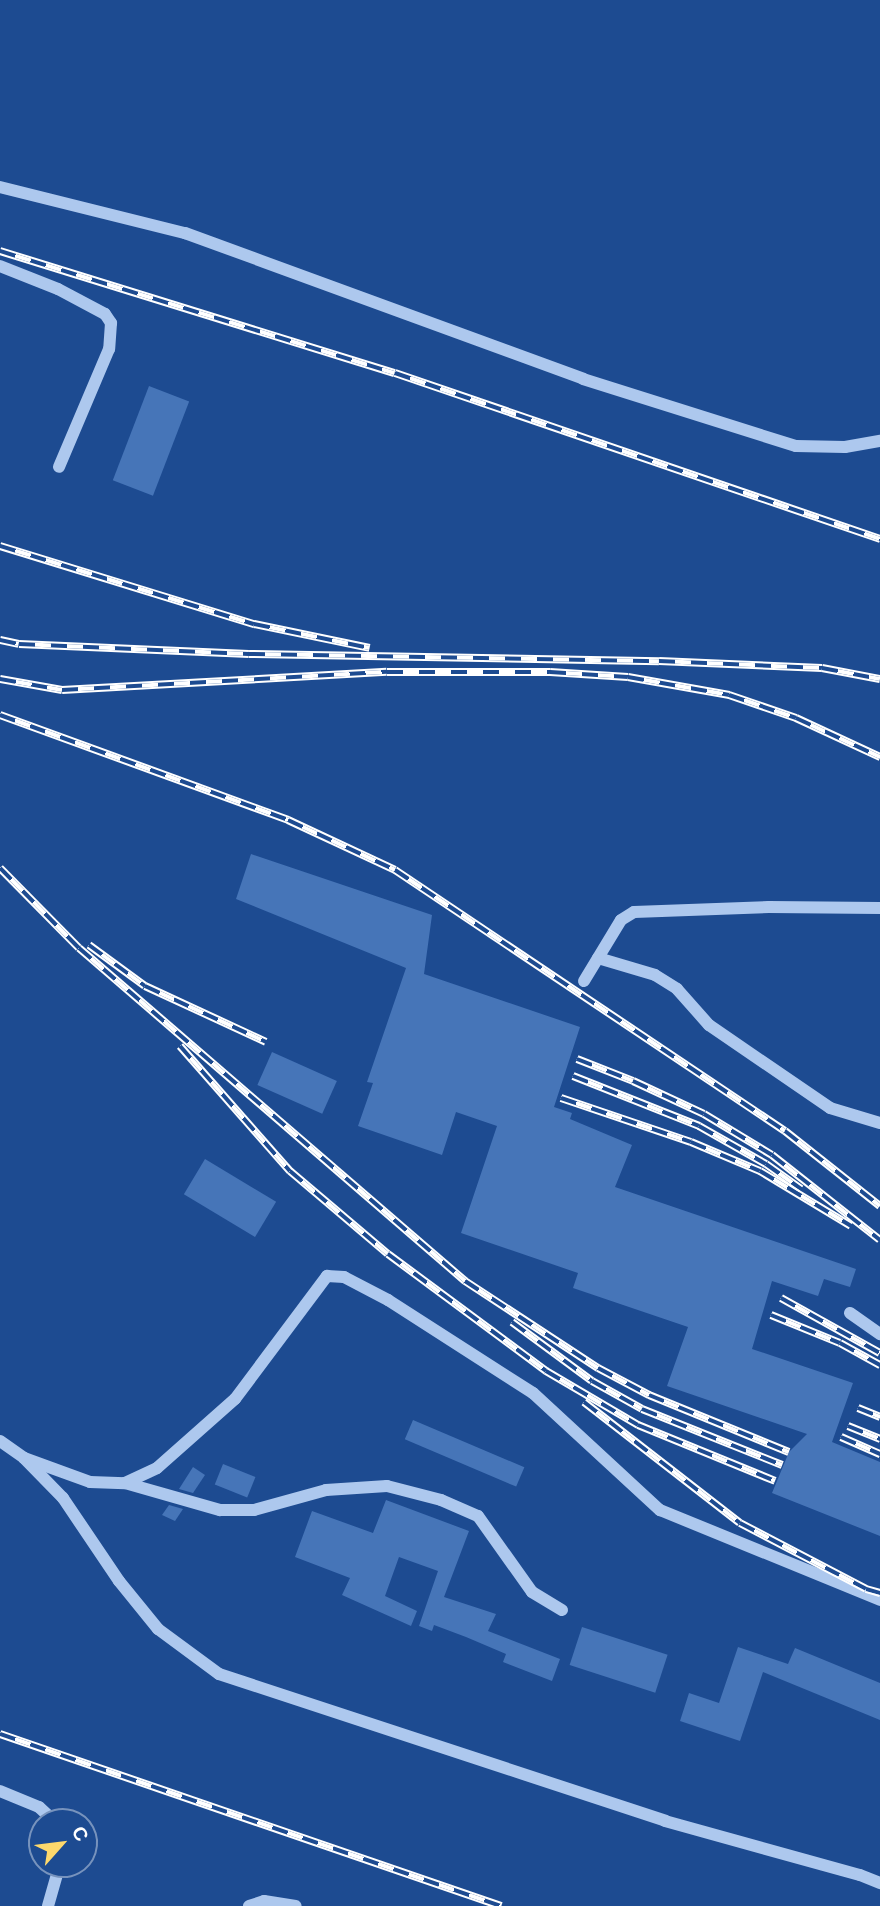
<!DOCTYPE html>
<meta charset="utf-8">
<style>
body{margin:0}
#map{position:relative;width:880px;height:1906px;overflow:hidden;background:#1d4b91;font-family:Helvetica,sans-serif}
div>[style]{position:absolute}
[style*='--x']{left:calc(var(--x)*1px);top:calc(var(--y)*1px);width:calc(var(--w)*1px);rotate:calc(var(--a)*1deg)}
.building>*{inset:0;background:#4675b8;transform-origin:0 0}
.minor>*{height:12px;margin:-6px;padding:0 6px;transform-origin:6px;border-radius:6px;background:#adc8ee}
.rail>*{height:8px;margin-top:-4px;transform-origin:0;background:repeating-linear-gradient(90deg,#1d4b91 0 16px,#fff 0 32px);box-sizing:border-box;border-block:2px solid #fff}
span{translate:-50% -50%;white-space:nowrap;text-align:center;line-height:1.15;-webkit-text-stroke:5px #1d4b91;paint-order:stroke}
.north{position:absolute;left:28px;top:1808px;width:70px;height:70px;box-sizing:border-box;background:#1d4b91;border:2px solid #7793bd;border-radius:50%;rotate:62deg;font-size:19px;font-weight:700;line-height:28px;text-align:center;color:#fff}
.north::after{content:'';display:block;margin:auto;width:24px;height:32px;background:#fdd86c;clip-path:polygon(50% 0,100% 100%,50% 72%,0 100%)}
</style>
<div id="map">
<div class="building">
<div style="left:149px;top:386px;width:43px;height:101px;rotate:21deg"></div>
<div style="clip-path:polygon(251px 854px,432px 915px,424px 974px,580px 1027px,554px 1107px,572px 1113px,570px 1119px,632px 1145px,615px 1187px,856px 1269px,850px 1287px,824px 1279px,818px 1296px,772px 1281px,752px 1349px,853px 1383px,832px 1442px,880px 1462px,880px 1536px,772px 1493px,789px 1452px,807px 1434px,667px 1386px,688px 1327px,573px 1288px,578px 1273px,461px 1233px,497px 1126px,456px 1112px,442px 1155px,358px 1126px,373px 1083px,367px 1082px,406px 968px,236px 899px)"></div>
<div style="left:272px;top:1052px;width:71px;height:36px;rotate:24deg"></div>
<div style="left:205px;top:1159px;width:83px;height:41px;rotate:31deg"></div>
<div style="left:413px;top:1420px;width:121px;height:21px;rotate:23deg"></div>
<div style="left:223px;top:1464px;width:35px;height:22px;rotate:22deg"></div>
<div style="clip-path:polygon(193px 1467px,205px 1475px,193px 1493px,179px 1489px)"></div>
<div style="clip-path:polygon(386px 1500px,469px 1531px,444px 1597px,496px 1614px,488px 1631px,560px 1659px,552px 1681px,503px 1662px,506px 1654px,466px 1637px,434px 1625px,432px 1631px,419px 1626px,438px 1571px,399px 1557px,385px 1596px,417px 1611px,411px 1626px,342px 1595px,350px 1578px,295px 1557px,312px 1511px,373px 1533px)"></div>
<div style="clip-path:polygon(169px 1505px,183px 1509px,175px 1521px,162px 1515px)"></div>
<div style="left:582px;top:1627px;width:90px;height:40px;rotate:18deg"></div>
<div style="clip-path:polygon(738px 1647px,788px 1664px,795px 1648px,880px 1683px,880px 1720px,763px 1672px,740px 1741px,680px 1721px,689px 1693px,719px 1703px)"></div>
</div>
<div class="minor">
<div style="--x:0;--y:187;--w:191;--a:14"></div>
<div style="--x:185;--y:233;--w:424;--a:20.1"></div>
<div style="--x:583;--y:379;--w:223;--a:17.5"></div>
<div style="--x:796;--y:446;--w:49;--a:1.2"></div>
<div style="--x:845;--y:447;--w:36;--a:-10"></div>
<div style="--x:0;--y:266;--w:62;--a:21.6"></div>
<div style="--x:58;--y:289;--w:53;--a:28"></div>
<div style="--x:105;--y:314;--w:11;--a:56"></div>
<div style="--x:111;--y:323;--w:26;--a:94"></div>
<div style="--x:109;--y:349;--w:128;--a:113"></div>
<div style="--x:598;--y:958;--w:59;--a:16.6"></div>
<div style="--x:655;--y:975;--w:26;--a:32"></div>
<div style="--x:677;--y:989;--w:48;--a:48.4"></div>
<div style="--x:709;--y:1025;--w:147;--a:34.4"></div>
<div style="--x:830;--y:1108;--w:52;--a:16.7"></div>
<div style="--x:584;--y:981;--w:71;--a:-58.8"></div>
<div style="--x:621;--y:920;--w:15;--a:-32"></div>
<div style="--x:634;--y:912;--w:135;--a:-2.1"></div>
<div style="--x:769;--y:907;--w:111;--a:0.5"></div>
<div style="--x:850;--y:1313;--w:37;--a:35"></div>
<div style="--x:0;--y:1441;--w:29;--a:35"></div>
<div style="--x:24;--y:1458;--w:56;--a:45.7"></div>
<div style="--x:63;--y:1498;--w:100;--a:56"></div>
<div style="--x:119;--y:1581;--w:62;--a:50.9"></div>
<div style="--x:158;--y:1629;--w:76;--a:36.4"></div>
<div style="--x:219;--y:1674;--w:470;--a:18.2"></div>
<div style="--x:665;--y:1821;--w:202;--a:15.5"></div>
<div style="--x:860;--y:1875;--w:22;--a:22"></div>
<div style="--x:24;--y:1458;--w:70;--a:20"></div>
<div style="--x:90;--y:1482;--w:35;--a:2"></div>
<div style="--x:125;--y:1483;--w:35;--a:-25"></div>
<div style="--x:157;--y:1468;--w:104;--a:-41.5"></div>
<div style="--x:235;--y:1399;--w:154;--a:-53.2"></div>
<div style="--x:327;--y:1276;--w:17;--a:3"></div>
<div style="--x:344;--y:1277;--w:50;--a:27.6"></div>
<div style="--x:388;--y:1300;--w:172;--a:32.7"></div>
<div style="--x:533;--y:1393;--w:173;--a:42.7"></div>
<div style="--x:660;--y:1510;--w:238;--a:22.2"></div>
<div style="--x:125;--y:1483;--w:99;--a:15.9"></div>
<div style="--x:220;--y:1510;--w:34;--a:0"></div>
<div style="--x:254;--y:1510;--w:75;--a:-15.5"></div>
<div style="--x:326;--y:1490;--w:61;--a:-3.8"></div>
<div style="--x:387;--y:1486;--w:56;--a:14.5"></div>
<div style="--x:441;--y:1500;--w:40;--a:23.4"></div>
<div style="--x:478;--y:1516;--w:93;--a:54.6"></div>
<div style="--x:532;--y:1592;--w:35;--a:31"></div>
<div style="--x:0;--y:1791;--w:42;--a:22.3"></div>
<div style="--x:39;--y:1807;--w:22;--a:43"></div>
<div style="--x:48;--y:1906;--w:44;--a:-74.1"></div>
<div style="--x:249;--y:1906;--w:16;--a:-18"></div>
<div style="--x:264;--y:1901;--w:32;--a:9"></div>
</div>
<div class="rail">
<div style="--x:0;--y:251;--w:413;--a:17.2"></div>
<div style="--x:395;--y:373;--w:513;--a:18.89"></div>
<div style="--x:0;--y:546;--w:266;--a:17.1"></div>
<div style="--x:254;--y:624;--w:118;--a:11.7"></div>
<div style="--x:0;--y:640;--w:19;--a:12"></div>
<div style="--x:19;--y:644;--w:230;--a:2.5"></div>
<div style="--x:249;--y:654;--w:410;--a:1"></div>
<div style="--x:659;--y:661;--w:163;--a:2.5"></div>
<div style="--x:822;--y:668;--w:59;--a:10.7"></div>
<div style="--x:0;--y:679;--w:63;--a:10.1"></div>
<div style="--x:62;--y:690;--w:325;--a:-3.2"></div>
<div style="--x:387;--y:672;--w:163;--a:0"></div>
<div style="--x:550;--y:672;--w:78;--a:3.7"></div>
<div style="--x:628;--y:677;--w:103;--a:10.1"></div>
<div style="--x:729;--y:695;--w:71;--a:18.9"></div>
<div style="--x:796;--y:718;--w:93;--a:24.9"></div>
<div style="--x:0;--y:715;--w:307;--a:20"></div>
<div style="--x:288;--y:820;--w:118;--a:25"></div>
<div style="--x:395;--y:870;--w:469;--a:33.8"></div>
<div style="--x:785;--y:1131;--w:121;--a:38.3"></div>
<div style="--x:0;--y:868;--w:112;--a:45.4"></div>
<div style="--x:79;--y:948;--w:510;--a:40.78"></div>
<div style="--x:465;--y:1281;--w:159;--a:33.2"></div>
<div style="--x:598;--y:1368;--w:58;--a:27.9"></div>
<div style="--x:649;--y:1395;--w:151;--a:22.2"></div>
<div style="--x:89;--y:945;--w:69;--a:36.2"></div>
<div style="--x:145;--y:986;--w:133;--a:24.8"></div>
<div style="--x:180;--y:1046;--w:167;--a:48.7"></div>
<div style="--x:290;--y:1171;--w:128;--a:40.3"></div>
<div style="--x:388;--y:1254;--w:197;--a:36.5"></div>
<div style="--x:546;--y:1371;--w:107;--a:30.4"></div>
<div style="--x:638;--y:1425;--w:148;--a:22.2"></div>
<div style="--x:577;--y:1059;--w:60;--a:21.4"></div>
<div style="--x:633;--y:1081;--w:78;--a:24.9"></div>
<div style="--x:704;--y:1114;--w:79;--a:31.1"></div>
<div style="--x:772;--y:1155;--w:137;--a:38.2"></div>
<div style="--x:573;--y:1076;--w:136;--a:21.6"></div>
<div style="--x:699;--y:1126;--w:77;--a:29.6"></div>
<div style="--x:766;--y:1164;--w:43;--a:35.5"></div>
<div style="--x:561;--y:1098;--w:137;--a:18.7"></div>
<div style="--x:691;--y:1142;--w:75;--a:22.8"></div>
<div style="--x:760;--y:1171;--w:106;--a:31.1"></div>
<div style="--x:781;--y:1298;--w:113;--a:29.1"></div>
<div style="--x:771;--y:1315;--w:74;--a:22.1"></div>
<div style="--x:840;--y:1343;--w:46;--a:28.8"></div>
<div style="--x:512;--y:1322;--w:99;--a:36.4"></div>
<div style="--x:592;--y:1381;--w:57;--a:29.2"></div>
<div style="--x:642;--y:1409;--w:151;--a:21.8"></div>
<div style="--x:584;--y:1402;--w:197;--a:37.8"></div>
<div style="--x:740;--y:1523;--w:142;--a:27.6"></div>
<div style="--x:866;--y:1589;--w:15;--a:16"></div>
<div style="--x:858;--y:1408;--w:24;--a:22"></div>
<div style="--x:848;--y:1426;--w:35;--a:22"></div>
<div style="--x:841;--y:1437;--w:43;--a:23.6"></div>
<div style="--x:0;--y:1734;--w:530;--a:18.95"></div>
</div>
<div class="north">С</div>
</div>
